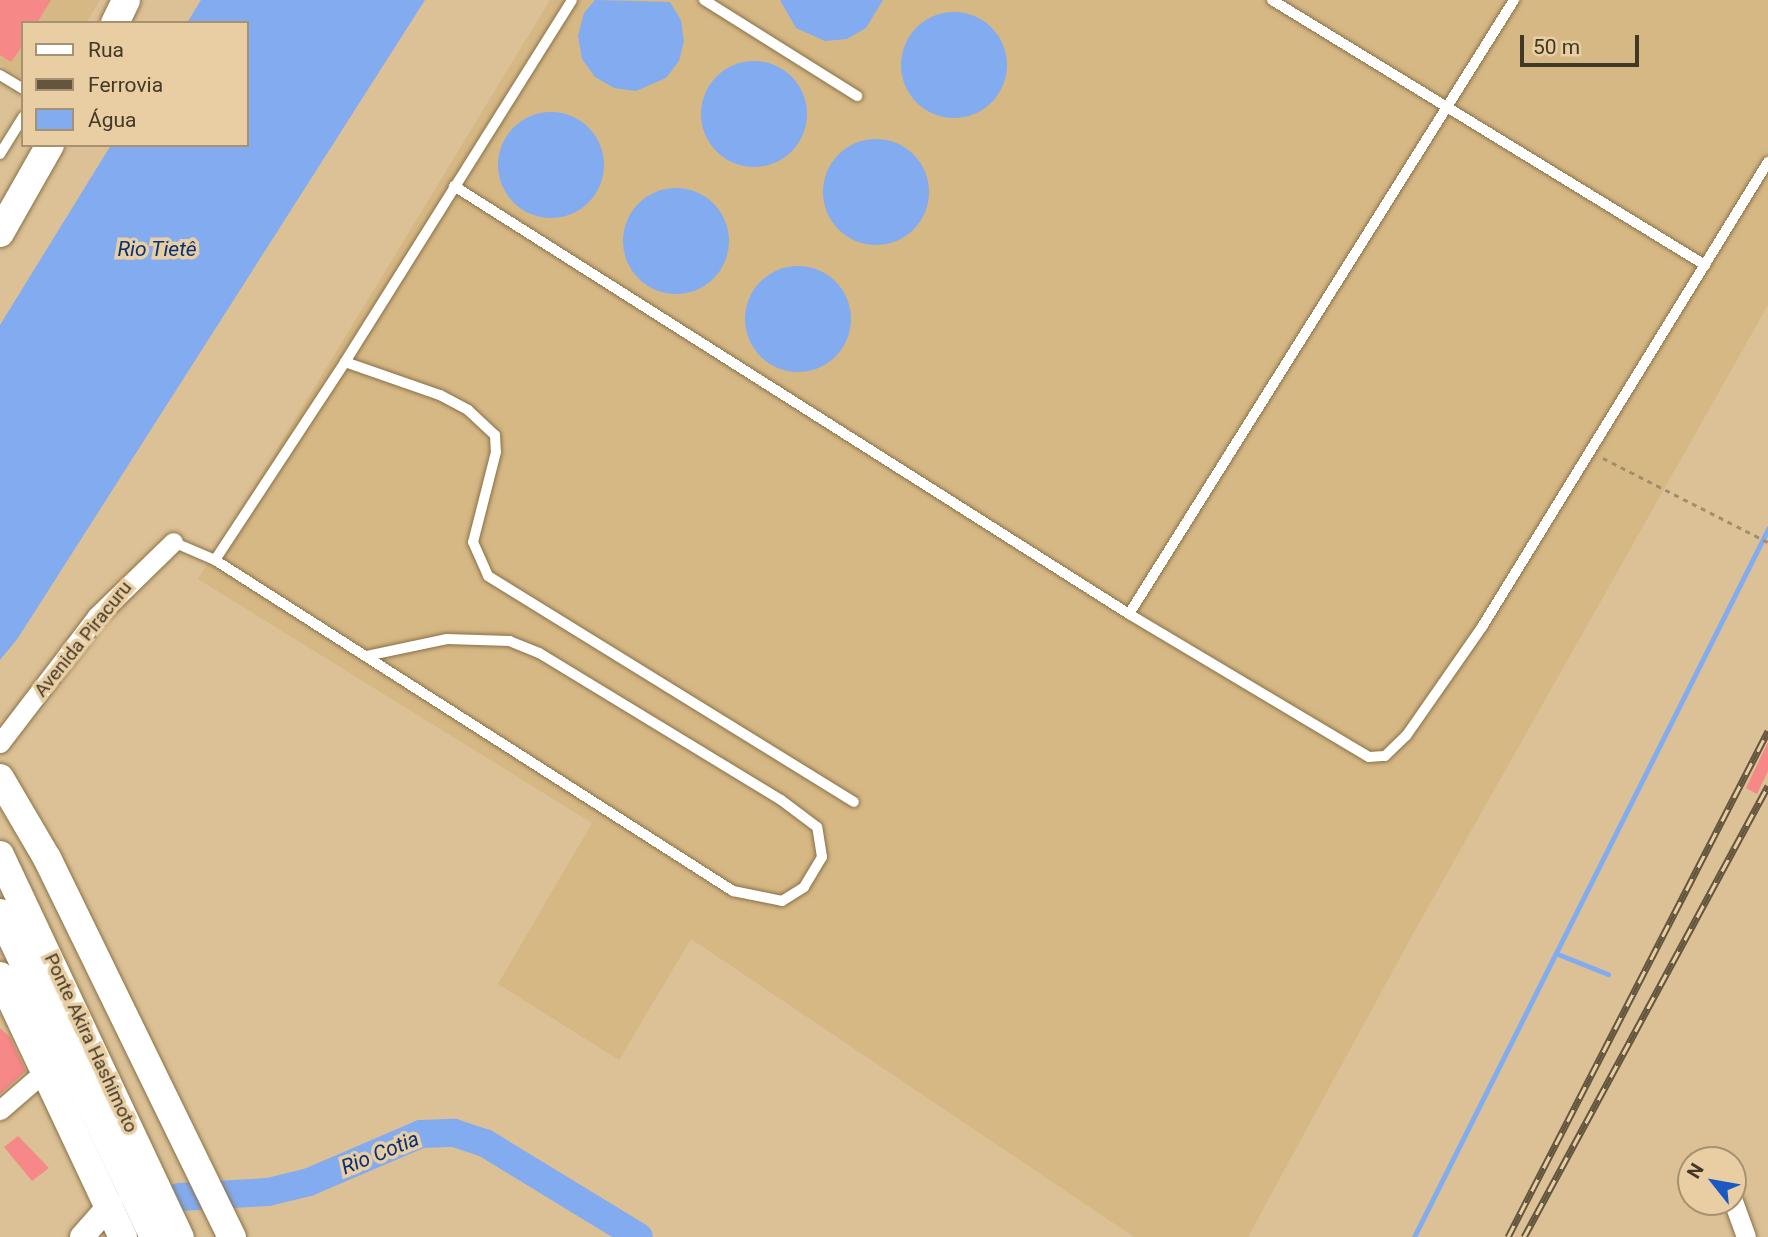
<!DOCTYPE html>
<meta charset="utf-8">
<style>
body{margin:0}
#map{position:relative;width:1768px;height:1237px;overflow:hidden;background:#dbc195;font-family:Roboto,sans-serif}
div>[style]{position:absolute}
[style*='--x']{left:calc(var(--x)*1px);top:calc(var(--y)*1px);width:calc(var(--w)*1px);rotate:calc(var(--a)*1deg)}
.built>*{inset:0;background:#d6b885}
.water>*{inset:0;background:#83abef}
.round{border-radius:50%}
.stream>*{height:4.5px;margin:-2.25px;padding:0 2.25px;transform-origin:2.25px;border-radius:2.25px;background:#83abef}
.river>*{height:28px;margin:-14px;padding:0 14px;transform-origin:14px;border-radius:14px;background:#83abef}
.building>*{inset:0;background:#f68888}
.path>*{height:2.5px;margin-top:-1.25px;transform-origin:0;background:repeating-linear-gradient(90deg,#a18d6b 0 5px,transparent 0 10px)}
.roads{filter:drop-shadow(0 0 2px #897147) drop-shadow(0 0 2px #897147)}
.service>*{height:10px;margin:-5px;padding:0 5px;transform-origin:5px;border-radius:5px;background:#fff}
.minor>*{height:19px;margin:-9.5px;padding:0 9.5px;transform-origin:9.5px;border-radius:9.5px;background:#fff}
.tertiary>*{height:24px;margin:-12px;padding:0 12px;transform-origin:12px;border-radius:12px;background:#fff}
.secondary>*{height:28px;margin:-14px;padding:0 14px;transform-origin:14px;border-radius:14px;background:#fff}
.rail>*{height:7px;margin-top:-3.5px;transform-origin:0;background:repeating-linear-gradient(90deg,#e8cea2 0 13px,#63553e 0 26px);box-sizing:border-box;border-block:2px solid #63553e}
span{translate:-50% -50%;white-space:nowrap;text-align:center;line-height:1.15;-webkit-text-stroke:7px #e8cea2;paint-order:stroke}
.street-label{font-size:19px;color:#423826}
.water-label{font-size:21px;color:#063079;font-style:italic}
.legend{position:absolute;left:21px;top:21px;width:228px;height:126px;box-sizing:border-box;background:#e8cea2;border:2px solid #a69270;margin:0;padding:9px 12px;list-style:none;font-size:21px;color:#423826}
.legend li{display:flex;align-items:center;gap:14px;height:35px}
.legend b{width:35px;border:2px solid #a69270}
.north{position:absolute;left:1677px;top:1146px;width:70px;height:70px;box-sizing:border-box;background:#e8cea2;border:2px solid #a69270;border-radius:50%;rotate:301deg;font-size:19px;font-weight:700;line-height:28px;text-align:center;color:#423826}
.north::after{content:'';display:block;margin:auto;width:24px;height:32px;background:#1a58c4;clip-path:polygon(50% 0,100% 100%,50% 72%,0 100%)}
.scale{position:absolute;left:1520px;top:35px;width:119px;height:32px;box-sizing:border-box;border:4px solid #423826;border-top:0;padding-left:9px;font-size:21px;line-height:24px;white-space:nowrap;color:#423826;-webkit-text-stroke:5px #e8cea2;paint-order:stroke}
</style>
<div id="map">
<div class="built">
<div style="clip-path:polygon(0 0,100px 0,86px 23px,23px 23px,23px 78px,0 64px)"></div>
<div style="clip-path:polygon(550px 0,1768px 0,1768px 305px,1414px 932px,1248px 1237px,1134px 1237px,691px 939px,619px 1060px,498px 984px,592px 823px,198px 579px)"></div>
</div>
<div class="water">
<div style="clip-path:polygon(201px 0,425px 0,18px 638px,0 660px,0 325px,111px 145px,247px 145px,247px 23px,187px 23px)"></div>
<div style="clip-path:polygon(595px 0,670px 2px,681px 20px,684px 41px,679px 61px,666px 78px,636px 91px,614px 88px,595px 77px,582px 59px,578px 36px,584px 13px)"></div>
<div style="clip-path:polygon(780px 0,883px 0,866px 28px,847px 39px,825px 41px,796px 28px)"></div>
<div class="round" style="left:901px;top:12px;width:106px;height:106px"></div>
<div class="round" style="left:701px;top:61px;width:106px;height:106px"></div>
<div class="round" style="left:498px;top:112px;width:106px;height:106px"></div>
<div class="round" style="left:823px;top:139px;width:106px;height:106px"></div>
<div class="round" style="left:623px;top:188px;width:106px;height:106px"></div>
<div class="round" style="left:745px;top:266px;width:106px;height:106px"></div>
</div>
<div class="stream">
<div style="--x:1558;--y:954;--w:54;--a:21.8"></div>
<div style="--x:1414;--y:1237;--w:792;--a:-63.43"></div>
</div>
<div class="river">
<div style="--x:179;--y:1197;--w:89;--a:-3.2"></div>
<div style="--x:268;--y:1192;--w:42;--a:-13.7"></div>
<div style="--x:309;--y:1182;--w:122;--a:-23.2"></div>
<div style="--x:421;--y:1134;--w:33;--a:-2"></div>
<div style="--x:454;--y:1133;--w:33;--a:18"></div>
<div style="--x:485;--y:1143;--w:180;--a:31.4"></div>
</div>
<div class="building">
<div style="clip-path:polygon(0 0,51px 0,37px 23px,23px 23px,23px 45px,11px 62px,0 55px)"></div>
<div style="clip-path:polygon(1768px 742px,1768px 771px,1757px 794px,1746px 788px)"></div>
<div style="clip-path:polygon(0 1028px,10px 1037px,26px 1071px,0 1094px)"></div>
<div style="clip-path:polygon(18px 1136px,49px 1168px,32px 1181px,4px 1147px)"></div>
</div>
<div class="path">
<div style="--x:1603;--y:458;--w:185;--a:27"></div>
</div>
<div class="roads">
<div class="service">
<div style="--x:704;--y:0;--w:181;--a:32.1"></div>
<div style="--x:1272;--y:0;--w:508;--a:31.47"></div>
<div style="--x:0;--y:75;--w:27;--a:31"></div>
<div style="--x:0;--y:154;--w:44;--a:-58.1"></div>
<div style="--x:454;--y:186;--w:799;--a:32.38"></div>
<div style="--x:1129;--y:614;--w:279;--a:30.8"></div>
<div style="--x:1369;--y:757;--w:16;--a:-4"></div>
<div style="--x:1385;--y:756;--w:29;--a:-44"></div>
<div style="--x:1406;--y:736;--w:133;--a:-55.1"></div>
<div style="--x:1482;--y:627;--w:546;--a:-58.41"></div>
<div style="--x:345;--y:362;--w:101;--a:19.2"></div>
<div style="--x:440;--y:395;--w:32;--a:28"></div>
<div style="--x:468;--y:410;--w:37;--a:43"></div>
<div style="--x:495;--y:435;--w:17;--a:87"></div>
<div style="--x:496;--y:452;--w:93;--a:104.3"></div>
<div style="--x:473;--y:542;--w:37;--a:66"></div>
<div style="--x:488;--y:576;--w:430;--a:31.7"></div>
<div style="--x:173;--y:542;--w:46;--a:23.2"></div>
<div style="--x:215;--y:560;--w:237;--a:-56.7"></div>
<div style="--x:345;--y:362;--w:427;--a:-57.9"></div>
<div style="--x:215;--y:560;--w:615;--a:32.58"></div>
<div style="--x:733;--y:891;--w:50;--a:11.5"></div>
<div style="--x:782;--y:901;--w:26;--a:-32"></div>
<div style="--x:804;--y:887;--w:35;--a:-59"></div>
<div style="--x:822;--y:857;--w:30;--a:-99"></div>
<div style="--x:817;--y:827;--w:45;--a:-143.1"></div>
<div style="--x:781;--y:800;--w:283;--a:-148.7"></div>
<div style="--x:539;--y:653;--w:31;--a:-158"></div>
<div style="--x:510;--y:641;--w:63;--a:-178.2"></div>
<div style="--x:447;--y:639;--w:83;--a:168.1"></div>
<div style="--x:1129;--y:614;--w:725;--a:-57.91"></div>
</div>
<div class="minor">
<div style="--x:0;--y:743;--w:160;--a:-52.6"></div>
<div style="--x:97;--y:616;--w:106;--a:-44.2"></div>
<div style="--x:0;--y:1110;--w:60;--a:-40.9"></div>
<div style="--x:1733;--y:1201;--w:38;--a:70"></div>
</div>
<div class="tertiary">
<div style="--x:82;--y:1237;--w:43;--a:-48.8"></div>
</div>
<div class="secondary">
<div style="--x:115;--y:23;--w:25;--a:-64"></div>
<div style="--x:0;--y:233;--w:101;--a:-60.4"></div>
<div style="--x:0;--y:778;--w:93;--a:59.6"></div>
<div style="--x:47;--y:858;--w:422;--a:64"></div>
<div style="--x:0;--y:855;--w:422;--a:64.8"></div>
<div style="--x:0;--y:913;--w:359;--a:64.6"></div>
<div style="--x:0;--y:976;--w:289;--a:64.8"></div>
</div>
</div>
<div class="rail">
<div style="--x:1508;--y:1237;--w:569;--a:-62.8"></div>
<div style="--x:1524;--y:1237;--w:513;--a:-61.59"></div>
</div>
<div class="street-label">
<span style="left:83px;top:639px;rotate:-51deg">Avenida Piracuru</span>
<span style="left:91px;top:1043px;rotate:65deg">Ponte Akira Hashimoto</span>
</div>
<div class="water-label">
<span style="left:157px;top:249px">Rio Tietê</span>
<span style="left:380px;top:1153px;rotate:-22deg">Rio Cotia</span>
</div>
<ul class="legend">
<li><b style="height:9px;background:#fff"></b>Rua</li>
<li><b style="height:9px;background:#63553e"></b>Ferrovia</li>
<li><b style="height:19px;background:#83abef"></b>Água</li>
</ul>
<div class="north">N</div>
<div class="scale">50 m</div>
</div>
